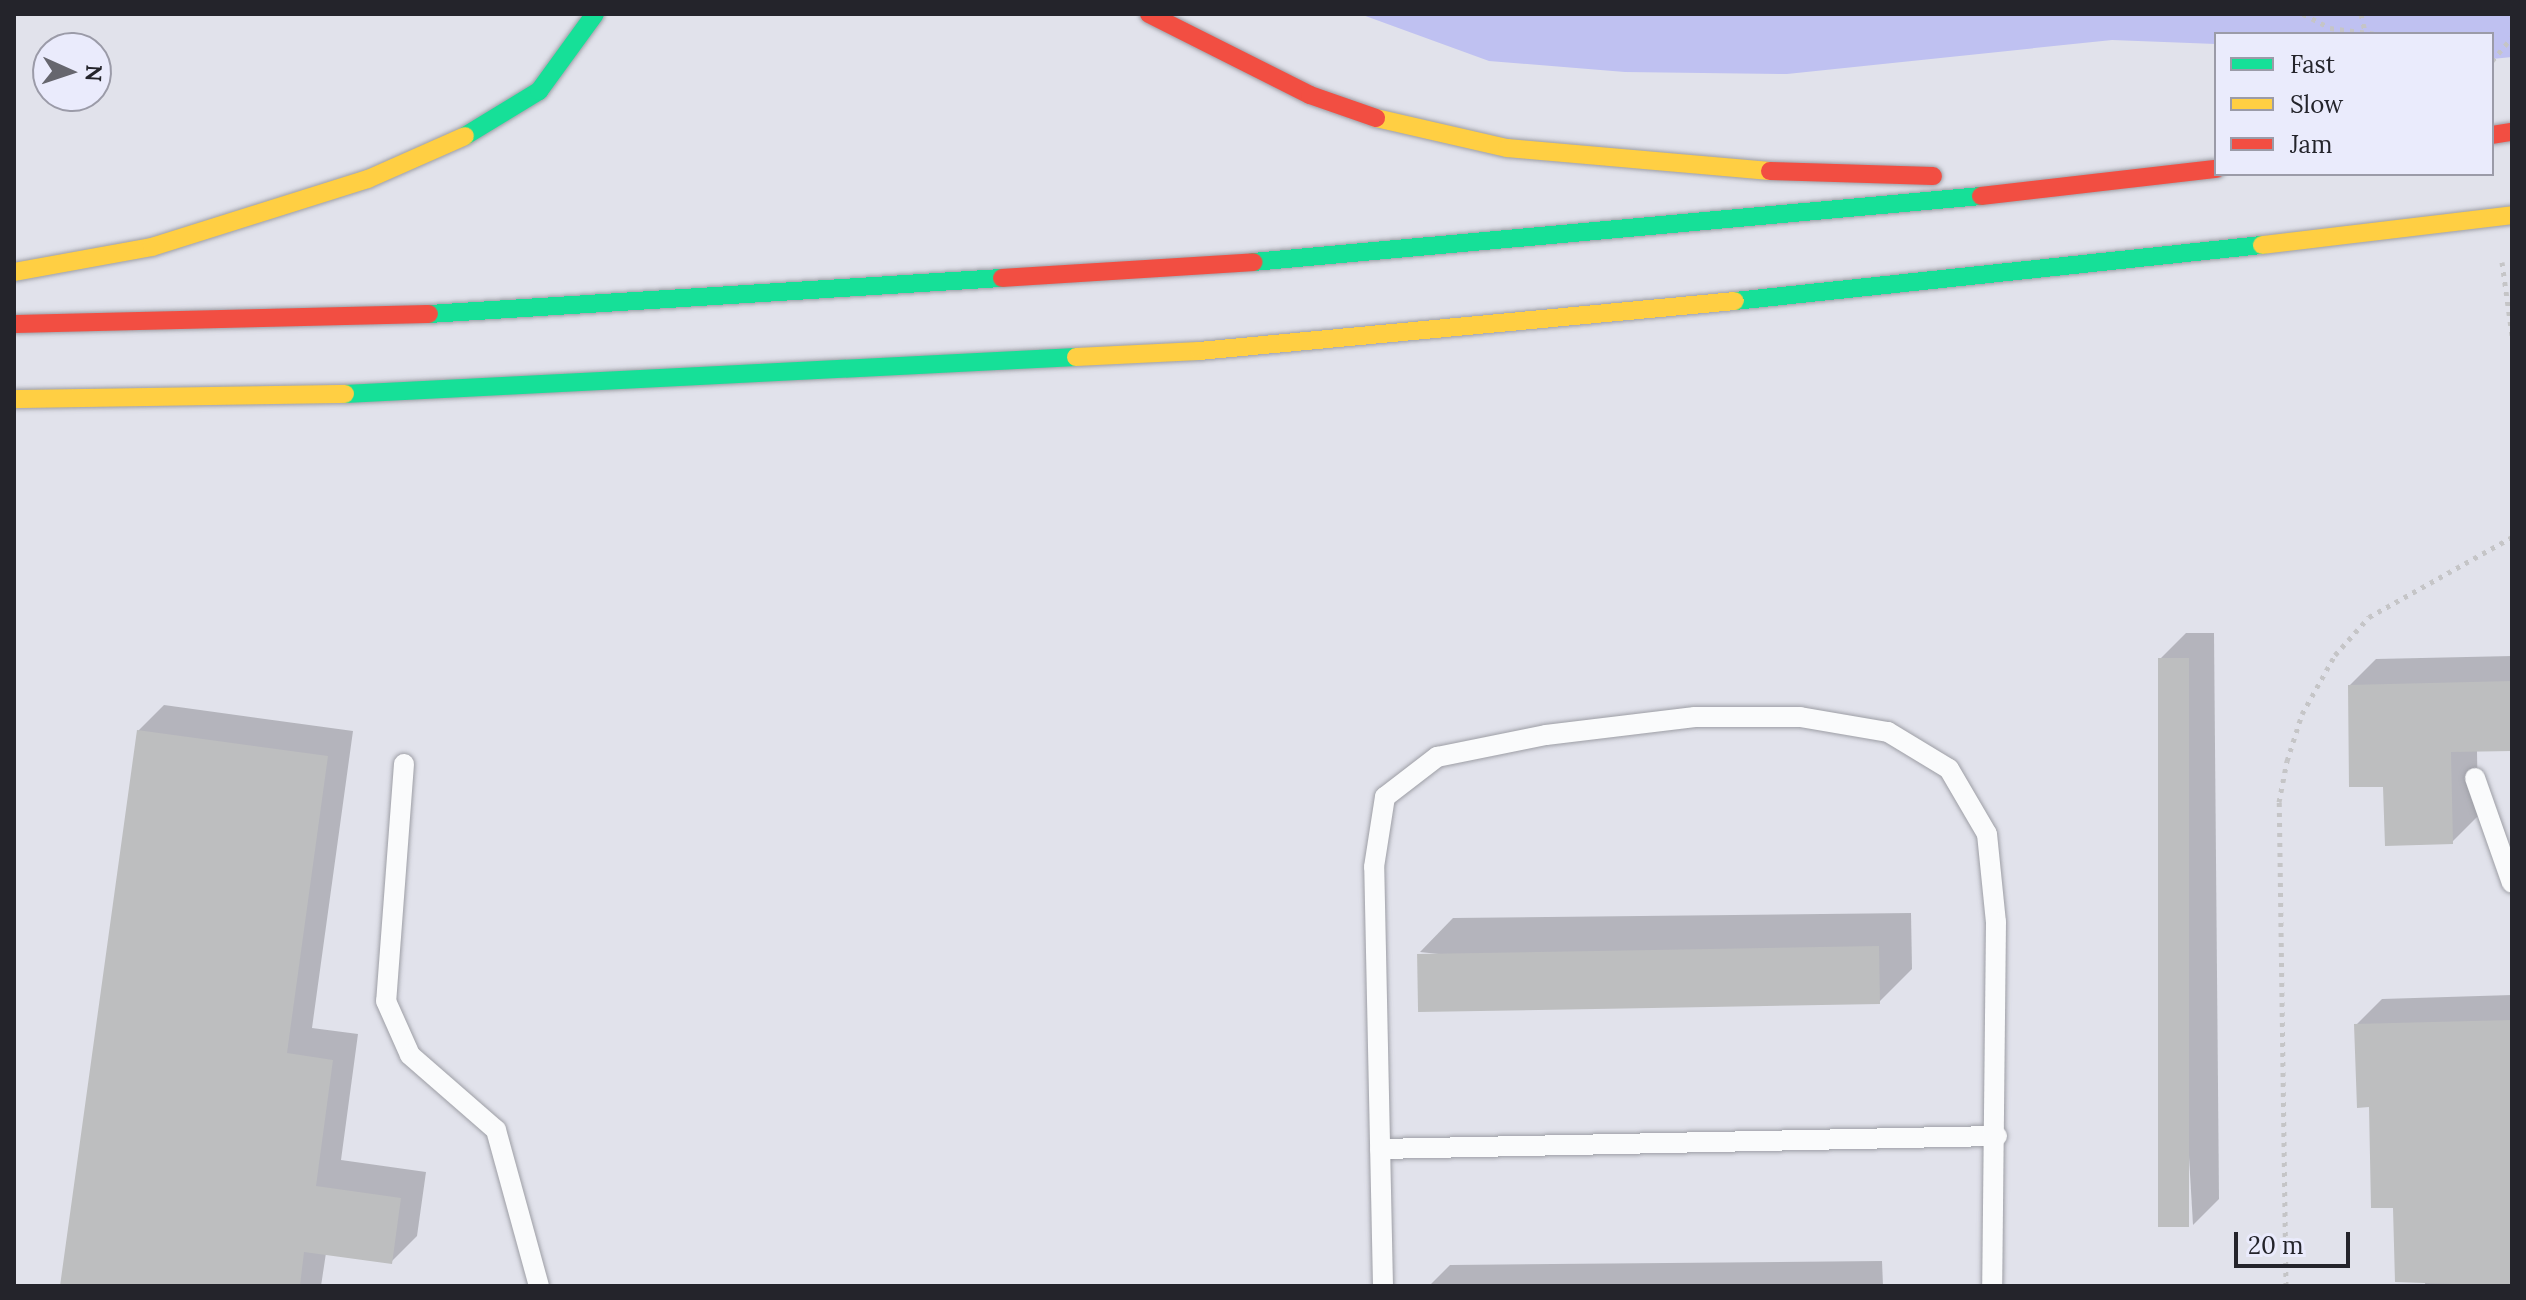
<!DOCTYPE html>
<style>
body{margin:0}
#map{position:relative;width:2526px;height:1300px;overflow:hidden;background:#e1e2eb;font-family:Lora,serif}
div>[style]{position:absolute}
[style*='--x']{left:calc(var(--x)*1px);top:calc(var(--y)*1px);width:calc(var(--w)*1px);rotate:calc(var(--a)*1deg)}
.green>*{inset:0;background:#bfc1f1}
.shadow>*{inset:0;background:#0003}
.building>*{inset:0;background:#bdbebf;transform-origin:0 0}
.path>*{height:5px;margin-top:-2.5px;transform-origin:0;background:repeating-linear-gradient(90deg,#c5c5c7 0 4px,transparent 0 10px)}
.roads{filter:drop-shadow(0 0 2px #9d9ea5) drop-shadow(0 0 2px #9d9ea5)}
.lane>*{height:20px;margin:-10px;padding:0 10px;transform-origin:10px;border-radius:10px;background:#fafbfc}
.fast>*{height:18px;margin:-9px;padding:0 9px;transform-origin:9px;border-radius:9px;background:#16e098}
.slow>*{height:18px;margin:-9px;padding:0 9px;transform-origin:9px;border-radius:9px;background:#ffcf43}
.jam>*{height:18px;margin:-9px;padding:0 9px;transform-origin:9px;border-radius:9px;background:#f24e42}
span{translate:-50% -50%;white-space:nowrap;text-align:center;line-height:1.15;-webkit-text-stroke:6px #eaebfc;paint-order:stroke}
.frame{position:absolute;inset:0;border:16px solid #24242b;pointer-events:none}
.legend{position:absolute;left:2214px;top:32px;width:280px;height:144px;box-sizing:border-box;background:#eaebfc;border:2px solid #9b9ba8;margin:0;padding:10px 14px;list-style:none;font-size:24px;color:#24242b}
.legend li{display:flex;align-items:center;gap:16px;height:40px}
.legend b{width:40px;border:2px solid #9b9ba8}
.north{position:absolute;left:32px;top:32px;width:80px;height:80px;box-sizing:border-box;background:#eaebfc;border:2px solid #9b9ba8;border-radius:50%;rotate:93deg;font-size:22px;font-weight:700;line-height:32px;text-align:center;color:#24242b}
.north::after{content:'';display:block;margin:auto;width:28px;height:36px;background:#66666e;clip-path:polygon(50% 0,100% 100%,50% 72%,0 100%)}
.scale{position:absolute;left:2234px;top:1232px;width:116px;height:36px;box-sizing:border-box;border:4px solid #24242b;border-top:0;padding-left:10px;font-size:24px;line-height:28px;white-space:nowrap;color:#24242b;-webkit-text-stroke:6px #eaebfc;paint-order:stroke}
</style>
<div id="map">
<div class="green">
<div style="clip-path:polygon(1360px 14px,2512px 14px,2512px 57px,2492px 59px,2492px 34px,2216px 34px,2216px 44px,2112px 40px,1787px 74px,1625px 72px,1489px 61px)"></div>
</div>
<div class="shadow">
<div style="clip-path:polygon(2186px 633px,2214px 633px,2219px 1199px,2193px 1225px,2160px 659px)"></div>
<div style="clip-path:polygon(2512px 656px,2512px 749px,2477px 750px,2478px 816px,2452px 842px,2385px 785px,2350px 685px,2376px 659px)"></div>
<div style="clip-path:polygon(164px 705px,353px 731px,312px 1028px,358px 1034px,341px 1160px,426px 1172px,417px 1236px,391px 1262px,326px 1253px,321px 1286px,62px 1286px,138px 731px)"></div>
<div style="clip-path:polygon(1911px 913px,1912px 969px,1879px 1002px,1420px 952px,1453px 918px)"></div>
<div style="clip-path:polygon(2512px 995px,2512px 1286px,2426px 1286px,2395px 1206px,2356px 1025px,2382px 999px)"></div>
<div style="clip-path:polygon(1882px 1261px,1883px 1286px,1429px 1286px,1450px 1265px)"></div>
</div>
<div class="building">
<div style="left:2158px;top:658px;width:31px;height:569px"></div>
<div style="clip-path:polygon(2512px 681px,2512px 751px,2451px 752px,2453px 844px,2385px 846px,2383px 787px,2349px 787px,2348px 685px)"></div>
<div style="clip-path:polygon(137px 730px,328px 756px,287px 1053px,333px 1060px,316px 1186px,401px 1198px,392px 1264px,304px 1252px,300px 1286px,60px 1286px)"></div>
<div style="left:1879px;top:946px;width:58px;height:462px;rotate:89deg"></div>
<div style="clip-path:polygon(2512px 1020px,2512px 1286px,2395px 1282px,2393px 1208px,2371px 1208px,2369px 1107px,2357px 1108px,2354px 1024px)"></div>
</div>
<div class="path">
<div style="--x:2303;--y:14;--w:30;--a:27"></div>
<div style="--x:2330;--y:28;--w:47;--a:7.3"></div>
<div style="--x:2361;--y:14;--w:18;--a:77"></div>
<div style="--x:2492;--y:61;--w:31;--a:-50"></div>
<div style="--x:2502;--y:262;--w:74;--a:82.2"></div>
<div style="--x:2286;--y:1286;--w:484;--a:-90.8"></div>
<div style="--x:2279;--y:802;--w:42;--a:-79"></div>
<div style="--x:2287;--y:761;--w:49;--a:-72.3"></div>
<div style="--x:2302;--y:714;--w:68;--a:-60.8"></div>
<div style="--x:2335;--y:655;--w:51;--a:-48.2"></div>
<div style="--x:2369;--y:617;--w:164;--a:-29.2"></div>
</div>
<div class="roads">
<div class="lane">
<div style="--x:404;--y:764;--w:238;--a:94.3"></div>
<div style="--x:386;--y:1001;--w:59;--a:66"></div>
<div style="--x:410;--y:1055;--w:114;--a:41.1"></div>
<div style="--x:496;--y:1130;--w:162;--a:74.6"></div>
<div style="--x:2475;--y:778;--w:111;--a:70.6"></div>
<div style="--x:1380;--y:1149;--w:617;--a:-1.21"></div>
<div style="--x:1383;--y:1286;--w:419;--a:-91.2"></div>
<div style="--x:1374;--y:867;--w:71;--a:-81.1"></div>
<div style="--x:1385;--y:797;--w:66;--a:-37.6"></div>
<div style="--x:1437;--y:757;--w:111;--a:-11.4"></div>
<div style="--x:1546;--y:735;--w:150;--a:-6.9"></div>
<div style="--x:1695;--y:717;--w:105;--a:0"></div>
<div style="--x:1800;--y:717;--w:89;--a:9.7"></div>
<div style="--x:1888;--y:732;--w:71;--a:31.2"></div>
<div style="--x:1949;--y:769;--w:75;--a:59.7"></div>
<div style="--x:1987;--y:834;--w:88;--a:84.2"></div>
<div style="--x:1996;--y:922;--w:364;--a:90.6"></div>
</div>
<div class="fast">
<div style="--x:465;--y:136;--w:87;--a:-31.3"></div>
<div style="--x:539;--y:91;--w:95;--a:-54"></div>
<div style="--x:1253;--y:262;--w:731;--a:-5.18"></div>
<div style="--x:1735;--y:301;--w:530;--a:-6.07"></div>
<div style="--x:429;--y:314;--w:574;--a:-3.6"></div>
<div style="--x:345;--y:394;--w:732;--a:-2.9"></div>
</div>
<div class="slow">
<div style="--x:1376;--y:118;--w:134;--a:12.9"></div>
<div style="--x:1507;--y:148;--w:264;--a:5"></div>
<div style="--x:2262;--y:245;--w:252;--a:-6.8"></div>
<div style="--x:14;--y:272;--w:140;--a:-10.3"></div>
<div style="--x:152;--y:247;--w:226;--a:-17.5"></div>
<div style="--x:368;--y:179;--w:106;--a:-23.9"></div>
<div style="--x:1076;--y:357;--w:123;--a:-2.8"></div>
<div style="--x:1199;--y:351;--w:538;--a:-5.33"></div>
<div style="--x:14;--y:399;--w:331;--a:-0.9"></div>
</div>
<div class="jam">
<div style="--x:1149;--y:14;--w:180;--a:26.7"></div>
<div style="--x:1310;--y:95;--w:70;--a:19.2"></div>
<div style="--x:2492;--y:135;--w:20;--a:-9"></div>
<div style="--x:1770;--y:171;--w:163;--a:1.8"></div>
<div style="--x:1981;--y:196;--w:237;--a:-6.6"></div>
<div style="--x:1002;--y:278;--w:252;--a:-3.6"></div>
<div style="--x:14;--y:324;--w:415;--a:-1.4"></div>
</div>
</div>
<div class="frame"></div>
<ul class="legend">
<li><b style="height:10px;background:#16e098"></b>Fast</li>
<li><b style="height:10px;background:#ffcf43"></b>Slow</li>
<li><b style="height:10px;background:#f24e42"></b>Jam</li>
</ul>
<div class="north">N</div>
<div class="scale">20 m</div>
</div>
